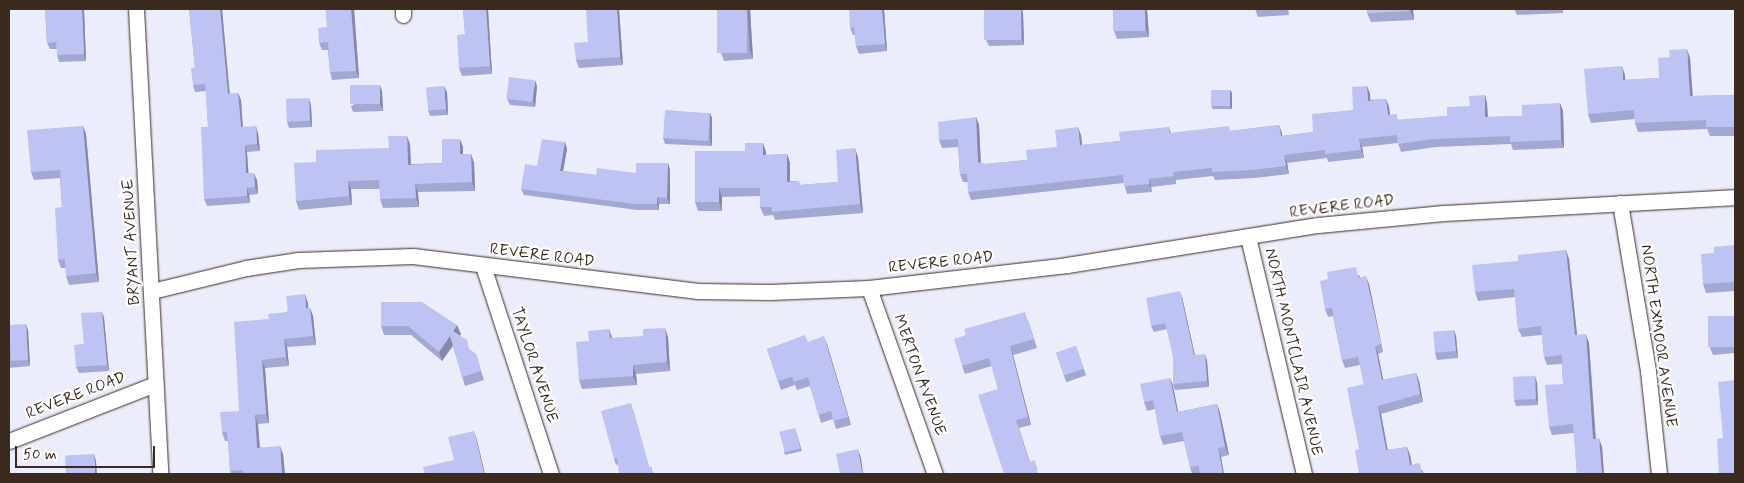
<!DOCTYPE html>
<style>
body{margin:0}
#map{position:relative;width:1744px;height:483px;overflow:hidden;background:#ecedfc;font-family:Mynerve,sans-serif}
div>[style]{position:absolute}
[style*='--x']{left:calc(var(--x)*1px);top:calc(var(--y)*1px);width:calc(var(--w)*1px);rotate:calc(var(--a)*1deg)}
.roads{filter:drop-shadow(0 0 1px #3b2a1e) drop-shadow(0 0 1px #3b2a1e)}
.minor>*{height:15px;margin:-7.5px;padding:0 7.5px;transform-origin:7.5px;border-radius:7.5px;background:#fff}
.wall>*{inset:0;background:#a3a8d2;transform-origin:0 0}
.shaded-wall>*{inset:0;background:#8588ab}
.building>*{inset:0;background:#bec3f4;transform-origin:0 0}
span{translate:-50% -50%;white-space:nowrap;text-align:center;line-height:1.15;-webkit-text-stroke:4.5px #fff;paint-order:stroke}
.street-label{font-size:16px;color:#3b2a1e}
.frame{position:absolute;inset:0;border:10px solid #3b2a1e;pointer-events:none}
.scale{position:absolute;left:15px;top:446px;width:140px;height:22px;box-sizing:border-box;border:2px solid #3b2a1e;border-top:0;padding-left:6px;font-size:15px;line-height:18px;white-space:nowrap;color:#3b2a1e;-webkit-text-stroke:4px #fff;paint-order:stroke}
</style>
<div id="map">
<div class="roads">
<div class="minor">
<div style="--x:136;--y:9;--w:466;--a:87"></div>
<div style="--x:403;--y:9;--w:6;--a:90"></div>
<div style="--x:1620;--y:203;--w:170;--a:80.5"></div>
<div style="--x:1648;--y:371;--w:104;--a:83.9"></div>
<div style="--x:1248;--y:237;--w:244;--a:76.7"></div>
<div style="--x:483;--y:266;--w:219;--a:71.9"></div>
<div style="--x:869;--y:288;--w:197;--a:70.5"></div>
<div style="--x:152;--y:291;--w:97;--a:-13.7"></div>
<div style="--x:246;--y:268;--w:53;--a:-8.7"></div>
<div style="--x:298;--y:260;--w:115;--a:-2"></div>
<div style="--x:413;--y:256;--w:287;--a:7"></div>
<div style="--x:698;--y:291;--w:72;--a:0.8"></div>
<div style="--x:770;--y:292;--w:99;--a:-2.3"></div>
<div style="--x:869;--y:288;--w:199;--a:-6.6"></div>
<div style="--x:1067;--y:265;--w:254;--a:-9.1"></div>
<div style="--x:1318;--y:225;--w:126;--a:-5.5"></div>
<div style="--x:1443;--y:213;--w:292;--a:-3.1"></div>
<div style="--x:9;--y:441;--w:157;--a:-21.3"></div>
</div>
</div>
<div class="wall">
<div style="clip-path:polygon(45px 9px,84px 9px,86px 61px,59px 62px,57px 55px,57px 49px,50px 49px,47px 43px)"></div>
<div style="clip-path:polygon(189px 9px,222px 9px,230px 94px,238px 93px,241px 100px,243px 127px,258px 133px,260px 151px,247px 152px,248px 173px,257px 180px,258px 194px,249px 195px,250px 203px,207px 206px,204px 199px,208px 127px,206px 91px,195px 92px,193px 85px,195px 68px)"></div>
<div style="clip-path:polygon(326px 9px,354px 9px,359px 78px,332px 80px,330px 72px,328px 50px,322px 50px,319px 43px,327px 27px)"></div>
<div style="clip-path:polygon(459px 9px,488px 9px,492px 74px,462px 76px,459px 68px,465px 34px,463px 9px,460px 10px)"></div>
<div style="clip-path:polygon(619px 9px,623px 65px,579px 68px,576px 60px)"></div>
<div style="clip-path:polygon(750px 9px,753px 59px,724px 61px,721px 53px)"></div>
<div style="clip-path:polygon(884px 9px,887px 51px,859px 54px,856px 46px,855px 35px,853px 35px,850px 28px)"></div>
<div style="clip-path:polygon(1113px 9px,1147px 9px,1149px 37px,1117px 39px,1114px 31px)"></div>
<div style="clip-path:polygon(1255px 9px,1288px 9px,1289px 15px,1258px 17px)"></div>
<div style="clip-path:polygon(1413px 9px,1414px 20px,1371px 22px,1367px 13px)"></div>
<div style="clip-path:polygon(1514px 9px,1563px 9px,1563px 13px,1517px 15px)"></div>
<div style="clip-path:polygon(1023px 13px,1024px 45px,989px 46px,986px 40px)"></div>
<div style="clip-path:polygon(1690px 58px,1693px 96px,1735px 95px,1735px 136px,1710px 136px,1707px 129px,1638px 132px,1635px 123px,1635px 119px,1591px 123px,1588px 114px,1625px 75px,1625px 80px,1659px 78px)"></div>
<div style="clip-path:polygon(537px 86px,535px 107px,510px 105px,507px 99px)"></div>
<div style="clip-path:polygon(1367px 86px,1370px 94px,1370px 100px,1386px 99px,1389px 107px,1390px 115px,1399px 120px,1447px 116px,1470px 106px,1485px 95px,1487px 103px,1488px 117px,1522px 116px,1560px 103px,1563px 111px,1564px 148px,1513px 150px,1511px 144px,1436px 147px,1401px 152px,1398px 143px,1362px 147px,1364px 158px,1328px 162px,1327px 158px,1287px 163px,1289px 174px,1255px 178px,1215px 180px,1213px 176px,1176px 180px,1176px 184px,1151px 187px,1152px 192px,1127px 194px,1124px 183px,971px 200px,968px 192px,968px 182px,963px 182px,960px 174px,958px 147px,942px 148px,939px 140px,976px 117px,979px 125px,981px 163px,985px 164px,1027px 160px,1057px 147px,1081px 135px,1082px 145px,1120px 141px,1169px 127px,1171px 133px,1231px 131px,1279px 125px,1282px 136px,1313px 132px,1353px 110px)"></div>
<div style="clip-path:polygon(1230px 90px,1232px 93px,1232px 109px,1213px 109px,1211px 106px)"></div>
<div style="clip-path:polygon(382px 91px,383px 111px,353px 112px,351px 106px)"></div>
<div style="clip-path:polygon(447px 92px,448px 115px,430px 116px,428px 110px)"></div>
<div style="clip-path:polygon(311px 105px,312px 127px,289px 128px,287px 122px)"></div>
<div style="clip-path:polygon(710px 113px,712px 118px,712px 146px,665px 144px,663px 138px)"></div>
<div style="clip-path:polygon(83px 126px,86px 134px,99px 282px,69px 285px,66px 276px,66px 268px,61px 268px,58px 260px,62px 207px,60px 178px,34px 180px,31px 172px)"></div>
<div style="clip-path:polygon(565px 142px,567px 149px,563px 171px,596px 175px,636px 173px,668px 163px,670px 170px,670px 204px,659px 204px,659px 210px,637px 210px,524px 195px,521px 189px,537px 166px)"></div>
<div style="clip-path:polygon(763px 143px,766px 152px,766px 155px,787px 154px,790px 163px,790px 181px,799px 181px,800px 185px,838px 182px,858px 157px,863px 213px,775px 220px,773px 215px,764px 216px,760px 207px,760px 196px,722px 197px,722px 211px,698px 211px,695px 202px,745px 151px)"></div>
<div style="clip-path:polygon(410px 144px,411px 164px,442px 163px,463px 147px,463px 154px,471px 154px,474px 163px,475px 191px,418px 192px,419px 207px,383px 208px,380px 199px,380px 189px,351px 189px,352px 205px,299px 210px,296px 201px,316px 162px)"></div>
<div style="clip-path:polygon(1735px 245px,1735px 291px,1706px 293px,1703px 284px,1714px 253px)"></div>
<div style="clip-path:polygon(1566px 250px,1569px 259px,1577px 335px,1589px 343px,1596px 438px,1602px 447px,1604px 474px,1577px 474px,1574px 433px,1552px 435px,1549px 427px,1563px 384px,1562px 364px,1547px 365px,1544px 357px,1542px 335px,1522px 337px,1518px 329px,1515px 297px,1478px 301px,1475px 292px,1518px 261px)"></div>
<div style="clip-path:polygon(1359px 275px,1360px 277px,1369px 284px,1383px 352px,1378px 354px,1383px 380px,1416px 373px,1419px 381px,1423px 402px,1381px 414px,1388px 450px,1407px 447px,1410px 455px,1412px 465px,1423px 471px,1424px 474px,1359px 474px,1359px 449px,1364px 384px,1360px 365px,1345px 368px,1342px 360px,1333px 316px,1328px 317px,1325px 309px,1328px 279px)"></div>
<div style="clip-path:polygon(1182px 297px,1195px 355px,1207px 360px,1209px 387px,1175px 390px,1173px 384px,1173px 356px,1167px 329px,1154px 332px,1151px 326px)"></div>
<div style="clip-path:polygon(381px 302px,461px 334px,460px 335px,470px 350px,476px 354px,484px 380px,465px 386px,453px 346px,442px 361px,411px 335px,384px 335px,381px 326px)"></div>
<div style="clip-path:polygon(308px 303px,308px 308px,310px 308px,313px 316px,316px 345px,287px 347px,289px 366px,265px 368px,269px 423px,258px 424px,260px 447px,283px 454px,285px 474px,231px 474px,230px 471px,228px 441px,225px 441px,222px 432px,239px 411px,269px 319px)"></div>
<div style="clip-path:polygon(102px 312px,104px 318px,109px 371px,79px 373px,76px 367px,84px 344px)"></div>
<div style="clip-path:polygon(1735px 316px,1735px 353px,1713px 355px,1710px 348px)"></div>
<div style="clip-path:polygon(1028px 320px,1037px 348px,1013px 355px,1031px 425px,1019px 428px,1030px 462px,1038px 468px,1004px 474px,998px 389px,992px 366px,965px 374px,962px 366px)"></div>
<div style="clip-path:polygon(9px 325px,28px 330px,30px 366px,9px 368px)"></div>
<div style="clip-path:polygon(609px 329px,612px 338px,668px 337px,670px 371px,636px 374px,637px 385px,582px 389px,579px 380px,589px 341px)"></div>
<div style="clip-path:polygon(1454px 330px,1456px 336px,1458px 358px,1437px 360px,1435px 353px)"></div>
<div style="clip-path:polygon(808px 342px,827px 344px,851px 425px,836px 429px,833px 419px,821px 423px,810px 386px,797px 390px,795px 385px,781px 390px,767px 349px)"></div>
<div style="left:1076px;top:346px;width:31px;height:21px;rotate:71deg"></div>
<div style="clip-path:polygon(1170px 378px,1173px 386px,1178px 412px,1217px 404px,1220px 413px,1229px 455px,1221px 457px,1224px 474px,1192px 474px,1190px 467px,1184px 441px,1163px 445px,1160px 436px,1155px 409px,1147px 411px,1144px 402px)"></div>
<div style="clip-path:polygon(1537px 382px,1538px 405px,1516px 406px,1514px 400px)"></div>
<div style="clip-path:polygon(633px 409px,649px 467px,654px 473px,618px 464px,616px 465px,614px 459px)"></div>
<div style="clip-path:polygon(795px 428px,802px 451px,785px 455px,784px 452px)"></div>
</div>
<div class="shaded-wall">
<div style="clip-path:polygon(82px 9px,84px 9px,86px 61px,84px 54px)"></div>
<div style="clip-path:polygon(220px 9px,222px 9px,230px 101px,228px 94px)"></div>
<div style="clip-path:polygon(351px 9px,354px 9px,359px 78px,356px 71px)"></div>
<div style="clip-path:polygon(486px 9px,488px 9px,492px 74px,490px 66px)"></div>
<div style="clip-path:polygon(617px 9px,619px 9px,623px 65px,620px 57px)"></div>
<div style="clip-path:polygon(747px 9px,750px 9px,753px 59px,750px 51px)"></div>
<div style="clip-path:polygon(882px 9px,884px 9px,887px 51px,885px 44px)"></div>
<div style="clip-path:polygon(1021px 9px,1022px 9px,1023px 13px,1024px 45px,1022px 38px)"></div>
<div style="clip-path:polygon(1145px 9px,1147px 9px,1149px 37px,1146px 29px)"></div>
<div style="clip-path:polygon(1410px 9px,1413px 9px,1414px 20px,1410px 11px)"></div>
<div style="clip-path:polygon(1687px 49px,1690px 58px,1693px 105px,1690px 96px)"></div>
<div style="clip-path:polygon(1622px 66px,1625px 75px,1626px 89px,1623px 80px)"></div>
<div style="clip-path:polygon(535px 80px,537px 86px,535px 107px,533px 101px)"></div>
<div style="clip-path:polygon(380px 85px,382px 91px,383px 111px,380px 104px)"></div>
<div style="clip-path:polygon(444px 86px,447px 92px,448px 115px,446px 109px)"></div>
<div style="clip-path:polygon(1367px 86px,1370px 94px,1371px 109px,1368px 101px)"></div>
<div style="clip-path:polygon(1230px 90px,1232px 93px,1232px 109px,1230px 106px)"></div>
<div style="clip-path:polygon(238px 93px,241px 100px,243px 134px,241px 127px)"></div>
<div style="clip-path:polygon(1485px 95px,1487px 103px,1488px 125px,1485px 117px)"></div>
<div style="clip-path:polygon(309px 98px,311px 105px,312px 127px,310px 121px)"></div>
<div style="clip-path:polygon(1386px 99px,1389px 107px,1391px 123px,1388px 115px)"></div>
<div style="clip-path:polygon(1560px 103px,1563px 111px,1564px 148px,1561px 140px)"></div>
<div style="clip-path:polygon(710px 113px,712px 118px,712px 146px,710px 140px)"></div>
<div style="clip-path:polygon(976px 117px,979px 125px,981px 170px,978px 162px)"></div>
<div style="clip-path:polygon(1279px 125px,1282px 133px,1283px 144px,1281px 136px)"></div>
<div style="clip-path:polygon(83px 126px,86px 134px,99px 282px,96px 273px)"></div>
<div style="clip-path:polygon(256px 126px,258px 133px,260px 151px,257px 144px)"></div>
<div style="clip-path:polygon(1078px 127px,1081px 135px,1083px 153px,1080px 145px)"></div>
<div style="clip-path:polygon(407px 136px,410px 144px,411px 173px,408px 165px)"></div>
<div style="clip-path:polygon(460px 139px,463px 147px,463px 163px,460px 154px)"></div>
<div style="clip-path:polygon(1359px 139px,1362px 147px,1364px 158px,1361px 150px)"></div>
<div style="clip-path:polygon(565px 142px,567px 149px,562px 177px,560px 171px)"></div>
<div style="clip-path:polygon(763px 143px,766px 152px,766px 164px,763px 155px)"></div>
<div style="clip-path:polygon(245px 145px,247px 152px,249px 180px,246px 173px)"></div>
<div style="clip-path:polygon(855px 148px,858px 157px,863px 213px,860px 204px)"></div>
<div style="clip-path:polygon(471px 154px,474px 163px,475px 191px,472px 182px)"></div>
<div style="clip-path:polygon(787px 154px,790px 163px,790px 190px,787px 182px)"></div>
<div style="clip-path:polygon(1284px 155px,1287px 163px,1289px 174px,1286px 166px)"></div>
<div style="clip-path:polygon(668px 163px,670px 170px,670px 204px,667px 198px)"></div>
<div style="clip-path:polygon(254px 173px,257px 180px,258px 194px,255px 187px)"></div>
<div style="clip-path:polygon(1149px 179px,1151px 187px,1152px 192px,1149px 184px)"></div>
<div style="clip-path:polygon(348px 181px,351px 189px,352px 205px,349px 196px)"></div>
<div style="clip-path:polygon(415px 184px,418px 192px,419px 207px,416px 198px)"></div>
<div style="clip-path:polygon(247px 188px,249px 195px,250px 203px,247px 196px)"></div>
<div style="clip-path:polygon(719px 188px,722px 197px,722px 211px,719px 202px)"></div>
<div style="clip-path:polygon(657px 197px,659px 204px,659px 210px,657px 204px)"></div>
<div style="clip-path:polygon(1566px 250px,1569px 259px,1578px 344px,1575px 335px)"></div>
<div style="clip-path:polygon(1366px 276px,1369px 284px,1383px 352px,1381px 344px)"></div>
<div style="clip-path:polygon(1180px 291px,1182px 297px,1196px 361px,1194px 355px)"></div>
<div style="clip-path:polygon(305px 294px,308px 303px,309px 317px,306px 308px)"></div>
<div style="clip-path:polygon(310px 308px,313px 316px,316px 345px,313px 336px)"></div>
<div style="clip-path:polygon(102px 312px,104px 318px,109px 371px,107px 365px)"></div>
<div style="clip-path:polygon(26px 324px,28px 330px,30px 366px,28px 360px)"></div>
<div style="clip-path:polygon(457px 325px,461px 334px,457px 340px,453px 331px)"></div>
<div style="clip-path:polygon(665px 328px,668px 337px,670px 371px,667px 362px)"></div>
<div style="clip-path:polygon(609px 329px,612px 338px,610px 338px)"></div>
<div style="clip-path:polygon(1454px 330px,1456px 336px,1458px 358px,1456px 351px)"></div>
<div style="clip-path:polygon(1586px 334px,1589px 343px,1596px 447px,1593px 439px)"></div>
<div style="clip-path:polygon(450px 336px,453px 345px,442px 361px,439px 352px)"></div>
<div style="clip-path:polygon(824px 336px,827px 344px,851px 425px,848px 417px)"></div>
<div style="clip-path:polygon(284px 339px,287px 347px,289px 366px,286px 357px)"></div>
<div style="clip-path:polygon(1010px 346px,1013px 355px,1031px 425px,1028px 417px)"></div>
<div style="clip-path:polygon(1375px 346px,1378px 354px,1385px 388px,1382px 380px)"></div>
<div style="clip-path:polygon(1205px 354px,1207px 360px,1209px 387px,1207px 381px)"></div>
<div style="clip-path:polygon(262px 360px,265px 368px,269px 423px,266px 414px)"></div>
<div style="clip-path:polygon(633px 365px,636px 374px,637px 385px,633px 376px)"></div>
<div style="clip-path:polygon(1416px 373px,1419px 381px,1423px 402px,1420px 394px)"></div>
<div style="clip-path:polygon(1535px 376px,1537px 382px,1538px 405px,1536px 399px)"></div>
<div style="clip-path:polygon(1170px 378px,1173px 386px,1180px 421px,1177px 412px)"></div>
<div style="clip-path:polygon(1217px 404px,1220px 413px,1229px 455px,1225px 447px)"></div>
<div style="clip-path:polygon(1378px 406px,1381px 414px,1389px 459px,1386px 450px)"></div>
<div style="clip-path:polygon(255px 415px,258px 424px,260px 456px,257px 448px)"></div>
<div style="clip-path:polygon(474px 431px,477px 440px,485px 474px,484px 474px)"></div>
<div style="clip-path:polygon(1599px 438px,1602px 447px,1604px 474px,1602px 474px)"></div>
<div style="clip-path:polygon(280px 446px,283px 454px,285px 474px,282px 474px)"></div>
<div style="clip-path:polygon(1407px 447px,1410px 455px,1413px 473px,1410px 465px)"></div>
<div style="clip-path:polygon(1218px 448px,1221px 457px,1224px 474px,1223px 474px)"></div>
<div style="clip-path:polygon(858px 449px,861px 458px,863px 474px,862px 474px)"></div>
<div style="clip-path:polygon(94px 454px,96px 461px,97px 474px,95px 474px)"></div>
</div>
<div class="building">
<div style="clip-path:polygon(45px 9px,82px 9px,84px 54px,57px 55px,56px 42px,47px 43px)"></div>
<div style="clip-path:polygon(189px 9px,220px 9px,228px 94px,238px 93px,241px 127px,256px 126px,257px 144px,245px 145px,246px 173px,254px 173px,255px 187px,247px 188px,247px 196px,204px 199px,201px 127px,208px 127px,205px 84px,193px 85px,191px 68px,195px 68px)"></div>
<div style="clip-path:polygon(326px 9px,351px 9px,356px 71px,330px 72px,328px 42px,319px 43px,318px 28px,327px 27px)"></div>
<div style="clip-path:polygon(463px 9px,486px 9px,490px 66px,459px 68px,457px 35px,465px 34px)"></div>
<div style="clip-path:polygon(586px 9px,617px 9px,620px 57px,576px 60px,574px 43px,588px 42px)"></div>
<div style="left:717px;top:9px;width:30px;height:44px"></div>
<div style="clip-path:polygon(849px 9px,882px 9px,885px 44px,856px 46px,854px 27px,850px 28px)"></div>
<div style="left:984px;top:9px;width:37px;height:31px"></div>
<div style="left:1113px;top:9px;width:32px;height:22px"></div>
<div style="clip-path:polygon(1367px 9px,1410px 9px,1410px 11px,1367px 13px)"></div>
<div style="clip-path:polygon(1687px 49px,1690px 96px,1735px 95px,1735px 127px,1706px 127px,1706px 120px,1635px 123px,1634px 110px,1588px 114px,1584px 69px,1622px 66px,1623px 80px,1659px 78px,1658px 58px,1670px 57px,1669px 50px)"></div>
<div style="left:509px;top:77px;width:26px;height:22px;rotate:7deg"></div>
<div style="left:380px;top:85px;width:19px;height:30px;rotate:90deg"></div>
<div style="left:444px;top:86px;width:23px;height:18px;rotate:85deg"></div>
<div style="clip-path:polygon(1367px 86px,1368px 101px,1386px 99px,1388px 115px,1397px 114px,1397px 120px,1447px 116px,1447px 107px,1470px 106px,1469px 96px,1485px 95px,1485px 117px,1522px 116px,1522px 105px,1560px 103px,1561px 140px,1510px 142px,1510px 136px,1433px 139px,1398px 144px,1397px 135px,1359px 139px,1361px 150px,1325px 154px,1325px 150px,1284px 155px,1286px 166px,1252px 170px,1212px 172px,1212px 168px,1173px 172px,1174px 176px,1149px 179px,1149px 184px,1124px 186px,1123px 175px,968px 192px,967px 174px,960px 174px,958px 139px,939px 140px,938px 122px,976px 117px,978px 162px,985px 164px,1027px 160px,1026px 150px,1057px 147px,1055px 130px,1078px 127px,1080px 145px,1120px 141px,1119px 132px,1169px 127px,1169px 133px,1229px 126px,1230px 131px,1279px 125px,1281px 136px,1313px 132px,1312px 114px,1353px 110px,1352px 87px)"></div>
<div style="left:1211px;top:90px;width:19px;height:16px"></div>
<div style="left:309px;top:98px;width:23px;height:23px;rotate:88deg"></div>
<div style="left:665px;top:110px;width:45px;height:28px;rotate:4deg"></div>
<div style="clip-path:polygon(83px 126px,96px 273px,66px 276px,65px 259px,58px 260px,55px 208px,62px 207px,60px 170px,31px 172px,27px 130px)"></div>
<div style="clip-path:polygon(388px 136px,407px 136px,408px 165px,442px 163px,442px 139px,460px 139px,460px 154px,471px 154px,472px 182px,415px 184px,416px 198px,380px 199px,379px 180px,348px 181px,349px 196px,296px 201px,294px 163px,316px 162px,316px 150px,389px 148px)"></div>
<div style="clip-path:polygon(542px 139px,565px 142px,560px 171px,596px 175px,597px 168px,636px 173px,636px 163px,668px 163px,667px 198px,657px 197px,657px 204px,635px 204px,521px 189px,525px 164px,537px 166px)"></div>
<div style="clip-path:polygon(745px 143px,763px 143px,763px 155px,787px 154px,787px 182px,799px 181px,799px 185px,838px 182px,836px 150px,855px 148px,860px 204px,772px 212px,772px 207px,760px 207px,760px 188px,719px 188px,719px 202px,695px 202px,695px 151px,745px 151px)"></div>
<div style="clip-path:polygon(1735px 245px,1735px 282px,1703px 284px,1701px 254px,1714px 253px,1714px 247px)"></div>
<div style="clip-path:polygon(1566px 250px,1575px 335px,1586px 334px,1593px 439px,1599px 438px,1602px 474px,1577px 474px,1573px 424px,1549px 427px,1545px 385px,1563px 384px,1562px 355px,1544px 357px,1541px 326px,1518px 329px,1514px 289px,1475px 292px,1472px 265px,1518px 261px,1518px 255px)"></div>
<div style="clip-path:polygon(1356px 267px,1358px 278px,1366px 276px,1381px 344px,1375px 346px,1382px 380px,1416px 373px,1420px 394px,1378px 406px,1386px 450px,1407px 447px,1410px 465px,1420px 463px,1422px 474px,1359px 474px,1355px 450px,1359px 449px,1347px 388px,1364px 384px,1358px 357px,1342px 360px,1332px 308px,1325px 309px,1320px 281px,1328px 279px,1327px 272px)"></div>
<div style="clip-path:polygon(1180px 291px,1194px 355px,1205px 354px,1207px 381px,1173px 384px,1173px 356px,1165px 323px,1151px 326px,1146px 298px)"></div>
<div style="clip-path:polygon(305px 294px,306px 308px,310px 308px,313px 336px,284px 339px,286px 357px,262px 360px,266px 414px,255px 415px,257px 448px,280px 446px,282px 474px,243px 474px,243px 470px,230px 471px,227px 432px,222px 432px,220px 412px,239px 411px,234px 322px,269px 319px,268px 314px,288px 312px,286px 296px)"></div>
<div style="clip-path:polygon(381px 302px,422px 302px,457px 325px,453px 331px,467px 340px,469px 349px,476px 354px,481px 371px,462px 377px,450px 336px,439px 352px,408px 326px,381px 326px)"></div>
<div style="clip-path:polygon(102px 312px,107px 365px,76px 367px,74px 345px,84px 344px,81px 313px)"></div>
<div style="clip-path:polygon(1025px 312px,1034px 339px,1010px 346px,1028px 417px,1016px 420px,1029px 462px,1035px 460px,1038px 474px,1004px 474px,978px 395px,998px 389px,989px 358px,962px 366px,954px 339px,966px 335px,964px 329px)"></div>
<div style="left:1735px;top:316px;width:31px;height:27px;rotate:90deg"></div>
<div style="left:26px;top:324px;width:36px;height:17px;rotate:87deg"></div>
<div style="clip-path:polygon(665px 328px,667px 362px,633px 365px,633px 376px,579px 380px,576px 342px,589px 341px,588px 331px,609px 329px,610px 338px,643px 336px,643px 329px)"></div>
<div style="left:1454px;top:330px;width:21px;height:21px;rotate:85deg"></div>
<div style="clip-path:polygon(805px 335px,808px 342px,824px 336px,848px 417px,833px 421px,831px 411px,818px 415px,808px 377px,794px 382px,792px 377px,778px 381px,767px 349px)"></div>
<div style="left:1076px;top:346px;width:24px;height:21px;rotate:71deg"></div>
<div style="left:1535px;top:376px;width:23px;height:22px;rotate:88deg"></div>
<div style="clip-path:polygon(1170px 378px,1177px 412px,1217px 404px,1225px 447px,1218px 448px,1223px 474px,1200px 474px,1199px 466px,1190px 467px,1182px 432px,1160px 436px,1153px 400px,1144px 402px,1140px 384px)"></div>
<div style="clip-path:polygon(1735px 380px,1735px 474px,1719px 474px,1717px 439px,1723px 438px,1718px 382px)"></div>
<div style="clip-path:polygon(631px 403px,649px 467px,652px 467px,652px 474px,619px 474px,617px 458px,614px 459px,601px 411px)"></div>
<div style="left:795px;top:428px;width:21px;height:16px;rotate:76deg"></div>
<div style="clip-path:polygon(474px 431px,484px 474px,425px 474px,423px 467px,454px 460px,448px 437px)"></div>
<div style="clip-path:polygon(858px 449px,862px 474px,840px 474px,836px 454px)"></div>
<div style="left:94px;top:454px;width:20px;height:29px;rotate:87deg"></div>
</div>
<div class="street-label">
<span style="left:1342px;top:207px;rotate:-7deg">REVERE ROAD</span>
<span style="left:132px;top:242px;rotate:-93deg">BRYANT AVENUE</span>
<span style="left:542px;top:256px;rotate:7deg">REVERE ROAD</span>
<span style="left:941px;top:263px;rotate:-6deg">REVERE ROAD</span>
<span style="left:1658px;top:336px;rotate:82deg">NORTH EXMOOR AVENUE</span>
<span style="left:1293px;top:352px;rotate:77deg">NORTH MONTCLAIR AVENUE</span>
<span style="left:534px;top:365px;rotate:72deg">TAYLOR AVENUE</span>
<span style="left:919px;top:375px;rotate:70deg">MERTON AVENUE</span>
<span style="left:76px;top:396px;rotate:-21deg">REVERE ROAD</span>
</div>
<div class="frame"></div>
<div class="scale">50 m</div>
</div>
